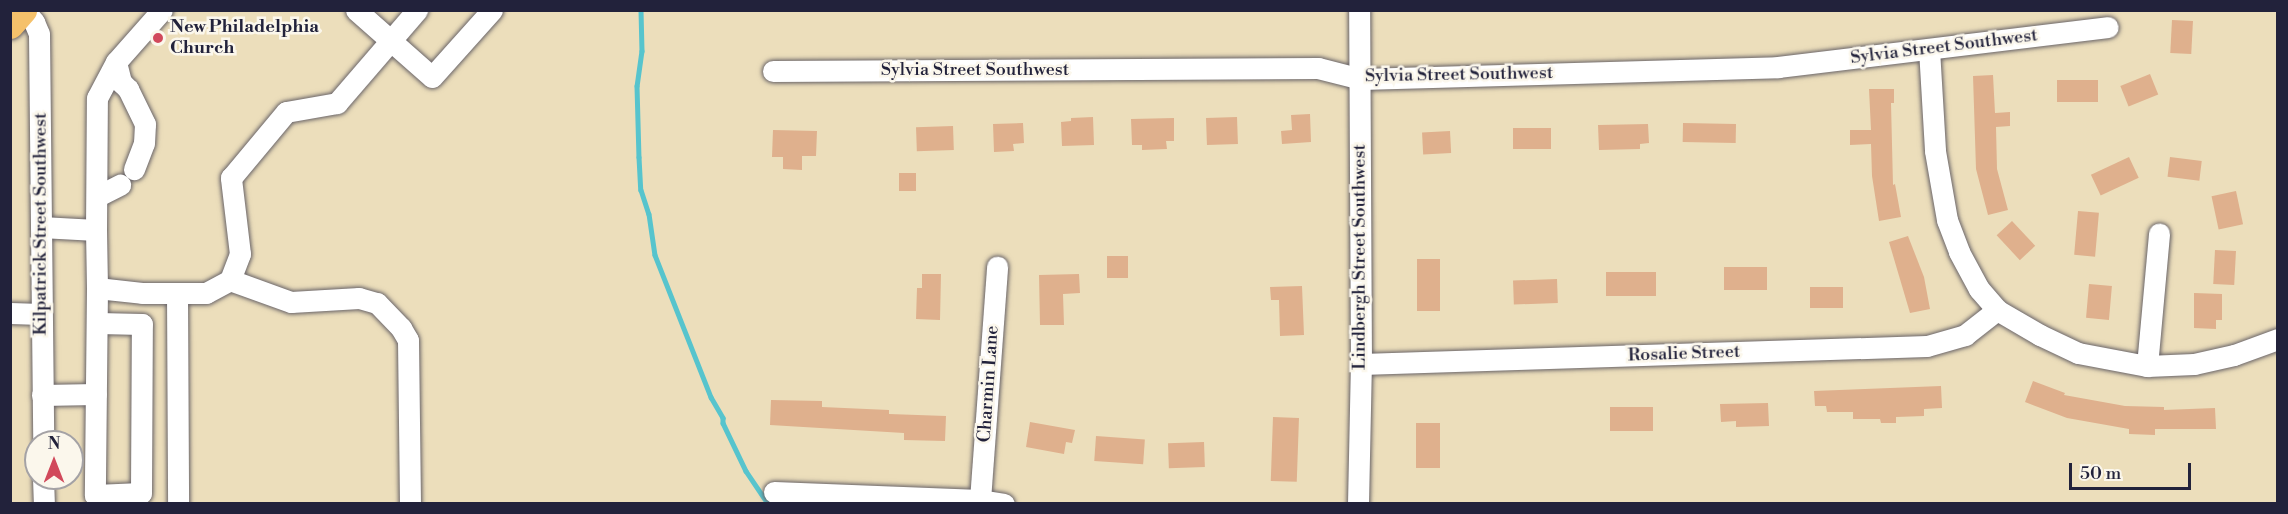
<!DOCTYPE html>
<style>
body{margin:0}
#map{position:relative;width:2288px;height:514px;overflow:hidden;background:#ecdebb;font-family:"Libre Bodoni",serif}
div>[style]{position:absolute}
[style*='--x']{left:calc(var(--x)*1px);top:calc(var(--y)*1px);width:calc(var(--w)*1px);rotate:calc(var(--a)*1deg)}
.stream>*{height:4.5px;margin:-2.25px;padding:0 2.25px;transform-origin:2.25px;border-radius:2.25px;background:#57c4cd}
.building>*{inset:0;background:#dfb08d;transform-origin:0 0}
.roads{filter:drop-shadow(0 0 2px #696468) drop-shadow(0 0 2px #696468)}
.minor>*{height:21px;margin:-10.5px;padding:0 10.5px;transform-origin:10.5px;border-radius:10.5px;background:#fff}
.major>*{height:27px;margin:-13.5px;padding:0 13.5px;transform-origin:13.5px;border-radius:13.5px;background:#f5c16b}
.dots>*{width:16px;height:16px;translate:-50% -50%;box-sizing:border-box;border:3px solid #fbf7ec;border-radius:50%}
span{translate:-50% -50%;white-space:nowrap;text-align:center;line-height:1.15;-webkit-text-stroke:5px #fbf7ec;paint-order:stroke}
.poi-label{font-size:18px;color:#22223b;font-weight:700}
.left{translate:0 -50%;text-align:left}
.street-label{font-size:18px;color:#22223b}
.frame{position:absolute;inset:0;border:12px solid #22223b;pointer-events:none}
.north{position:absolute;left:24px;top:430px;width:60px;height:60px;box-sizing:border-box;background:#fbf7ec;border:2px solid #a4a2a5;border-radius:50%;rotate:0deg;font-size:16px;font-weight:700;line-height:24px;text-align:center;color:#22223b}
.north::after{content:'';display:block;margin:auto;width:21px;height:27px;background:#d1495b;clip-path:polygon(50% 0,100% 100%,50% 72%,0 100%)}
.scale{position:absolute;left:2069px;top:463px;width:122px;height:27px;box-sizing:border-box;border:3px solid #22223b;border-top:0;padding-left:8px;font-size:18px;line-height:21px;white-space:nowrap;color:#22223b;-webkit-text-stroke:4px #fbf7ec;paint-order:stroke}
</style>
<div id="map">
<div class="stream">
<div style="--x:641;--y:10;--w:41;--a:88.6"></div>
<div style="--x:642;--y:51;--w:35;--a:98"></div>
<div style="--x:637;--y:86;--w:71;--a:88.4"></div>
<div style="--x:639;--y:157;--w:33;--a:87"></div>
<div style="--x:641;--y:190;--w:25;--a:72"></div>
<div style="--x:649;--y:214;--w:41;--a:81.7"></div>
<div style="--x:655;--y:255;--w:153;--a:68.5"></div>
<div style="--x:711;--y:397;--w:24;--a:60"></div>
<div style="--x:723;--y:418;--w:5;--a:90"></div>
<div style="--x:723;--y:423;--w:53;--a:64.4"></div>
<div style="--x:746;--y:471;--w:40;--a:56"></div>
</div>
<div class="building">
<div style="left:2172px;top:20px;width:21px;height:33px;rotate:3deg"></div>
<div style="left:2150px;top:74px;width:22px;height:32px;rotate:68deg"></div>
<div style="clip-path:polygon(1993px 75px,1995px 113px,2010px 112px,2010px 126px,1996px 127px,1997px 169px,2008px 210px,1988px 215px,1976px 169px,1973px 76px)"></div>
<div style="left:2098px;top:80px;width:22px;height:41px;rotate:90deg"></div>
<div style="clip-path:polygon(1869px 89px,1894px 89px,1894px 103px,1891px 103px,1893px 185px,1895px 184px,1901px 217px,1879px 221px,1872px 176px,1871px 144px,1850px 145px,1850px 130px,1871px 130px)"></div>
<div style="clip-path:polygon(1310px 114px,1311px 142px,1282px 144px,1281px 131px,1292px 130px,1291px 115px)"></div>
<div style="clip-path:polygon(1093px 117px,1094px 145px,1062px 146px,1061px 122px,1071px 121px,1071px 118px)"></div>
<div style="left:1237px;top:117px;width:27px;height:31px;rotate:88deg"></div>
<div style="clip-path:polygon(1174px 118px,1174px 141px,1166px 141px,1167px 149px,1142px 150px,1142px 145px,1132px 145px,1131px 119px)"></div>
<div style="clip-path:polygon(1023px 123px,1024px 143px,1013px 144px,1014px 151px,994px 152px,993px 124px)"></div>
<div style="left:1683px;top:123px;width:53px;height:19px;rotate:1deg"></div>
<div style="clip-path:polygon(1648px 124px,1649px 143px,1640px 144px,1640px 149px,1599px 150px,1598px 125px)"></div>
<div style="left:953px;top:126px;width:24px;height:37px;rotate:88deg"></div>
<div style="left:1551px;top:128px;width:21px;height:38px;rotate:90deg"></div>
<div style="clip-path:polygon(773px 130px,817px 131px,816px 156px,802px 156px,802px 170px,783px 169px,783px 157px,772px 157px)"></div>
<div style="left:1450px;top:131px;width:22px;height:28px;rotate:87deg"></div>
<div style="left:2129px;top:157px;width:23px;height:42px;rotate:65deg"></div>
<div style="left:2170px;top:157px;width:32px;height:20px;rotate:7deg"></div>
<div style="left:899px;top:173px;width:17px;height:18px"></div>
<div style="left:2236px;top:191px;width:34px;height:25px;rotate:78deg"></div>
<div style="left:2078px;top:211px;width:21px;height:44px;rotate:5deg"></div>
<div style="left:2012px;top:221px;width:34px;height:21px;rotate:47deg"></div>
<div style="clip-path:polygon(1908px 236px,1924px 277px,1930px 309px,1910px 313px,1889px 242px)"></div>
<div style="left:2215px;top:250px;width:21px;height:34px;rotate:3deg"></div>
<div style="left:1128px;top:256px;width:22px;height:21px;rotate:90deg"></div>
<div style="left:1417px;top:259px;width:23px;height:52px"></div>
<div style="left:1724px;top:267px;width:43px;height:23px"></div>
<div style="left:1656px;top:272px;width:24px;height:50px;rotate:90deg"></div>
<div style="clip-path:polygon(922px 274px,941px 274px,940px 320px,916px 319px,917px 288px,922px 288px)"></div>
<div style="clip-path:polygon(1079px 274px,1080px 293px,1063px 294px,1064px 325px,1040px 325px,1039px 275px)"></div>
<div style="left:1557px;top:279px;width:24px;height:44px;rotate:88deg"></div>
<div style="left:2089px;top:284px;width:23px;height:34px;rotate:5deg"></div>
<div style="clip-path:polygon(1302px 286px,1304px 335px,1280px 336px,1279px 300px,1271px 300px,1270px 287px)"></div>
<div style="left:1843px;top:287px;width:21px;height:33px;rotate:90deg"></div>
<div style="clip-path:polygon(2194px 293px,2222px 294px,2222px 320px,2216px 320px,2216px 329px,2194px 328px)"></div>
<div style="clip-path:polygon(2033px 381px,2065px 393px,2064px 395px,2125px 406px,2164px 407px,2164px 410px,2215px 408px,2216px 429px,2155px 429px,2155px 435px,2129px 434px,2129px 429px,2067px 418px,2025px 402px)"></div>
<div style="clip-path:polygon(1941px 386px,1942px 408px,1924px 409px,1924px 416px,1896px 417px,1896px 423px,1881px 423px,1880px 419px,1853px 419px,1853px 412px,1827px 412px,1826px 406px,1815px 406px,1814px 391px)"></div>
<div style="clip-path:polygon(771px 400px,822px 401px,822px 407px,889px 410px,889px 414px,946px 416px,945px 441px,904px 440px,904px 433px,770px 425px)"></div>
<div style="clip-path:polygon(1768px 403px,1769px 426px,1736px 427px,1736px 421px,1721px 422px,1720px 404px)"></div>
<div style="left:1653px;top:407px;width:24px;height:43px;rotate:90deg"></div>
<div style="left:1273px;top:417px;width:26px;height:64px;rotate:2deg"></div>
<div style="clip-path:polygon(1030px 422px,1075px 430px,1072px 443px,1066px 442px,1064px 454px,1026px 447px)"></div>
<div style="left:1416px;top:423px;width:24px;height:45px"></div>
<div style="left:1096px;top:436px;width:49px;height:25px;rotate:4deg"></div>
<div style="left:1204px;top:442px;width:25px;height:36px;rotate:88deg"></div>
</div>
<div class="roads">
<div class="minor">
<div style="--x:24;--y:10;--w:16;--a:50"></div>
<div style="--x:34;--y:22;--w:13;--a:67"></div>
<div style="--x:39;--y:34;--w:408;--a:89.4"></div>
<div style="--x:356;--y:10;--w:101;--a:41.4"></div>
<div style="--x:432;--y:77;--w:90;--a:-48.2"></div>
<div style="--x:1929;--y:49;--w:102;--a:86.6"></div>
<div style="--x:1935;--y:151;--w:70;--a:80.1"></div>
<div style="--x:1947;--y:220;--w:34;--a:69"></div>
<div style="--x:1959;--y:252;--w:42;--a:61.6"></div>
<div style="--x:1979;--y:289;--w:28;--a:49"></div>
<div style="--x:1997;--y:310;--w:50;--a:30.2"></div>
<div style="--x:2040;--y:335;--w:42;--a:25.3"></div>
<div style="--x:2078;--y:353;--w:70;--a:10.7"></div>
<div style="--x:2147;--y:366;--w:47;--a:-2.4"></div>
<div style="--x:2194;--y:364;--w:41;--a:-12.7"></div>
<div style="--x:2234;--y:355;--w:47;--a:-20"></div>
<div style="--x:116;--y:62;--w:21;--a:76"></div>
<div style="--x:121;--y:82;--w:10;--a:45"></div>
<div style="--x:128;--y:89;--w:39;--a:64"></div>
<div style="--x:145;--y:124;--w:19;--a:93"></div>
<div style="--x:144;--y:143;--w:28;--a:111"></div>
<div style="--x:773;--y:71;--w:545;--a:-0.32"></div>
<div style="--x:1318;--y:68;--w:44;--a:14.3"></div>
<div style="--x:1361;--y:79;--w:417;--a:-1.6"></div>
<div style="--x:1778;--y:67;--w:332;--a:-6.9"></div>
<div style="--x:98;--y:196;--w:25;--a:-27"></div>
<div style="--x:41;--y:227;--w:55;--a:3.1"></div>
<div style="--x:96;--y:230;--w:58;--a:89"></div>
<div style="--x:97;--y:288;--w:45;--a:6.3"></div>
<div style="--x:142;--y:293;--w:64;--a:0"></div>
<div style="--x:206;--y:293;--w:27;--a:-28"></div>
<div style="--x:230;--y:280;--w:28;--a:-69"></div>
<div style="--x:240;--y:254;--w:77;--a:-96.8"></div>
<div style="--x:231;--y:178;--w:86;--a:-50.2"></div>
<div style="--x:286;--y:112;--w:52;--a:-10"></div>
<div style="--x:337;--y:103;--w:123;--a:-49.3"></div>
<div style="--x:96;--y:230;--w:132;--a:-89.6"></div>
<div style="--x:97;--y:98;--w:41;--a:-62.2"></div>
<div style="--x:116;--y:62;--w:69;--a:-48.5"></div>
<div style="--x:230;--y:280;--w:65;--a:19.8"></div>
<div style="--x:291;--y:302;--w:68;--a:-3.4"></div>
<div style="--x:359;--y:298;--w:19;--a:16"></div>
<div style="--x:377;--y:303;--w:35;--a:46"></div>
<div style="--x:401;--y:328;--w:14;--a:60"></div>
<div style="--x:408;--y:340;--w:164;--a:89.3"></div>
<div style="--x:97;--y:288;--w:207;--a:90.6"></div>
<div style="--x:95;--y:495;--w:46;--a:-2.5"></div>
<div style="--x:141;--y:493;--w:169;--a:-89.7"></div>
<div style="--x:142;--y:324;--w:44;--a:-178.7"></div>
<div style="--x:177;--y:293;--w:211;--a:89.7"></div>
<div style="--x:10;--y:313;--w:31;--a:2"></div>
<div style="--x:1361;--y:364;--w:566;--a:-1.82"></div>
<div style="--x:1927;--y:346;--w:40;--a:-16"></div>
<div style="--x:1965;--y:335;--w:41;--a:-38"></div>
<div style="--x:2147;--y:366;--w:133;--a:-84.8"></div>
<div style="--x:42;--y:395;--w:54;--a:-1.1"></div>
<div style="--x:43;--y:478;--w:26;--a:88"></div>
<div style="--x:774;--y:492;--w:206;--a:2.2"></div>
<div style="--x:980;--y:500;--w:24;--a:9"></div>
<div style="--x:980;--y:500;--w:234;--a:-85.8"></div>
<div style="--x:1358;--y:504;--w:140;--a:-88.8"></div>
<div style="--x:1361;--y:364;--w:354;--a:-90.3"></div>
</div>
<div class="major">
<div style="--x:10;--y:25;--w:20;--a:-49"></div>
</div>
</div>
<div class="dots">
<div style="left:158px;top:38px;background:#d1495b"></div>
</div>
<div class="poi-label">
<span class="left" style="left:170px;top:38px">New Philadelphia<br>Church</span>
</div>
<div class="street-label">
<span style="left:1944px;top:47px;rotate:-7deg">Sylvia Street Southwest</span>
<span style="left:975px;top:70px">Sylvia Street Southwest</span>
<span style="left:1459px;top:75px;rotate:-1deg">Sylvia Street Southwest</span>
<span style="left:41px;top:224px;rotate:-90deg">Kilpatrick Street Southwest</span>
<span style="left:1360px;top:257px;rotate:-90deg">Lindbergh Street Southwest</span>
<span style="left:1684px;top:354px;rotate:-2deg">Rosalie Street</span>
<span style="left:989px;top:384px;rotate:-86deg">Charmin Lane</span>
</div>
<div class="frame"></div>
<div class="north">N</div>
<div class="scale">50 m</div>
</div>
